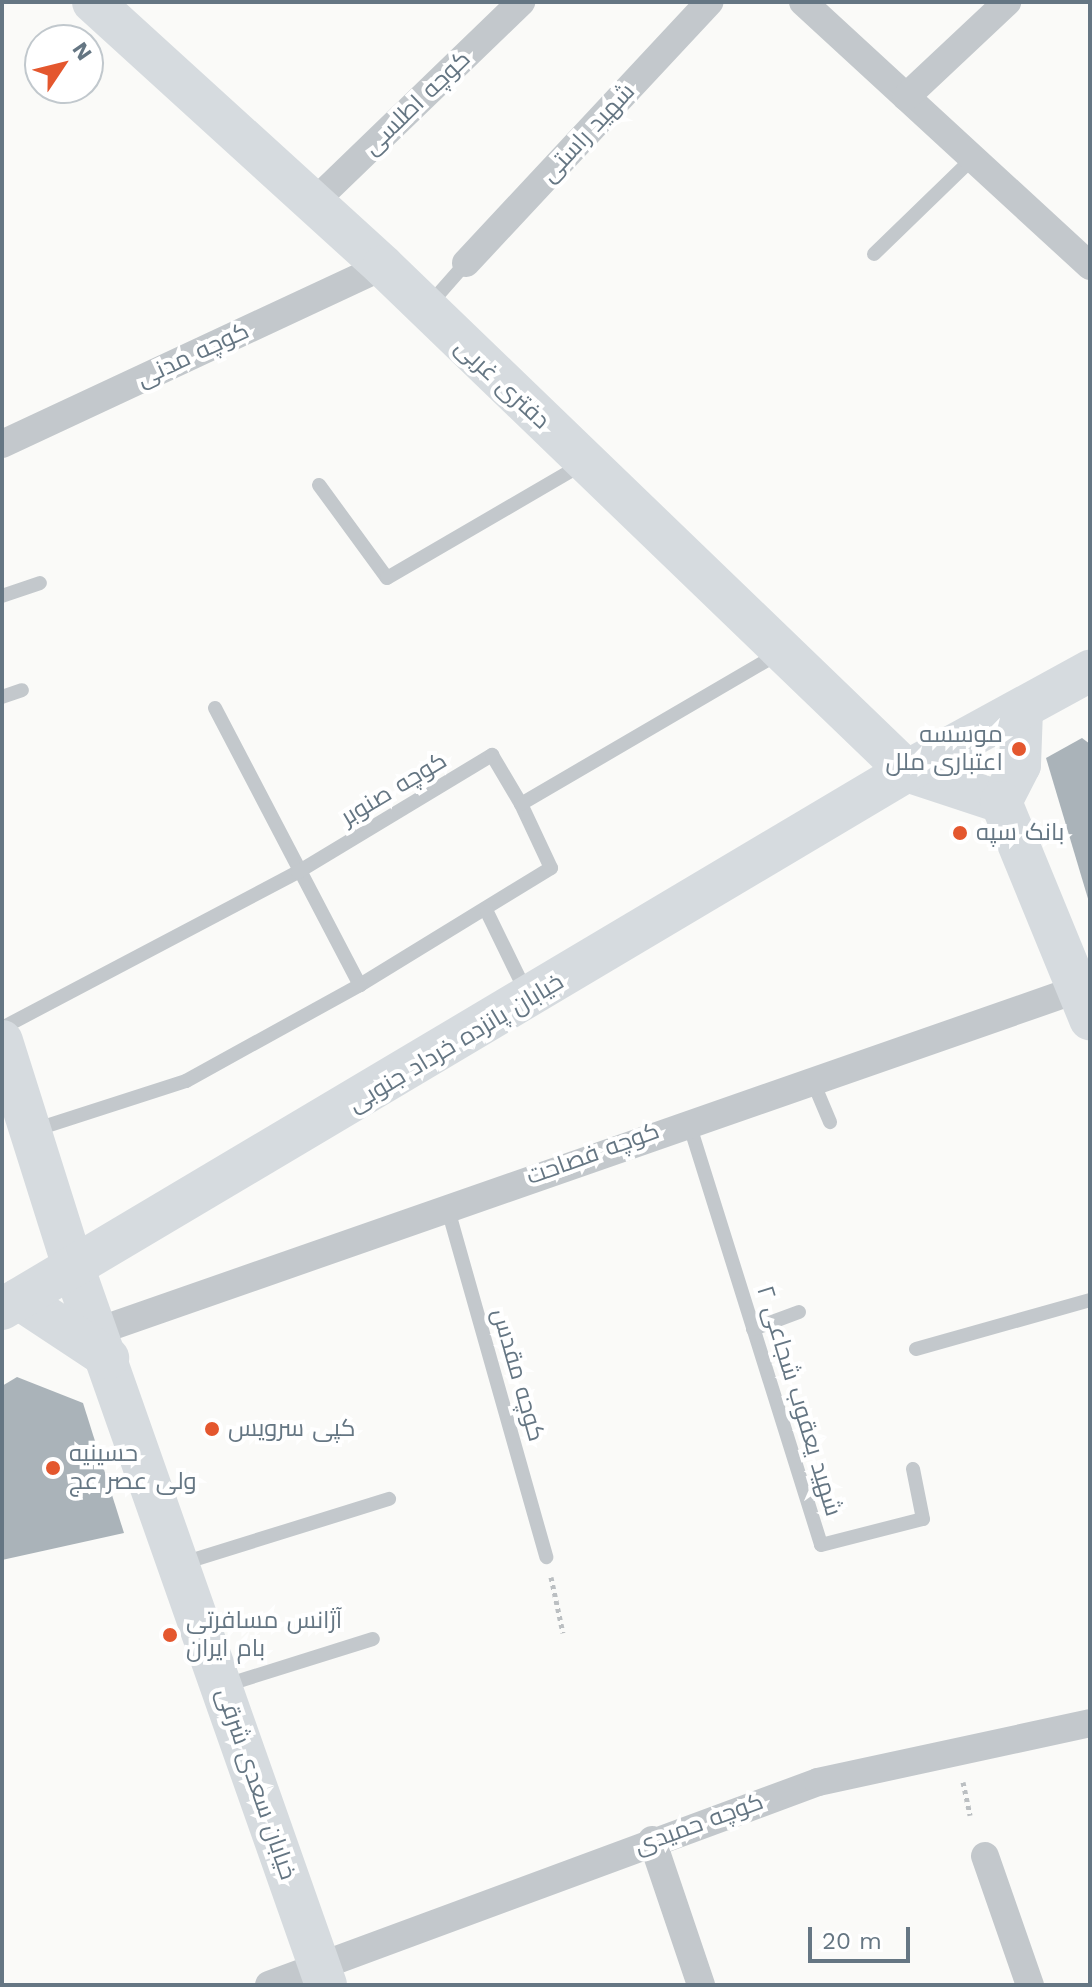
<!DOCTYPE html>
<meta charset="utf-8">
<style>
body{margin:0}
#map{position:relative;width:1092px;height:1987px;overflow:hidden;background:#fafaf8;font-family:"Work Sans",Cairo,sans-serif}
div>[style]{position:absolute}
[style*='--x']{left:calc(var(--x)*1px);top:calc(var(--y)*1px);width:calc(var(--w)*1px);rotate:calc(var(--a)*1deg)}
.building>*{inset:0;background:#aab3b9}
.path>*{height:5px;margin-top:-2.5px;transform-origin:0;background:repeating-linear-gradient(90deg,#bbbfc2 0 4px,transparent 0 8px)}
.lane>*{height:14px;margin:-7px;padding:0 7px;transform-origin:7px;border-radius:7px;background:#c3c8cc}
.street>*{height:28px;margin:-14px;padding:0 14px;transform-origin:14px;border-radius:14px;background:#c3c8cc}
.secondary>*{height:42px;margin:-21px;padding:0 21px;transform-origin:21px;border-radius:21px;background:#d6dbdf}
.dots>*{width:22px;height:22px;translate:-50% -50%;box-sizing:border-box;border:4px solid #fff;border-radius:50%}
span{translate:-50% -50%;white-space:nowrap;text-align:center;line-height:1.15;-webkit-text-stroke:8px #fff;paint-order:stroke}
.street-label{font-size:24px;color:#657683}
.poi-label{font-size:24px;color:#657683}
.right{translate:-100% -50%;text-align:right}
.left{translate:0 -50%;text-align:left}
.frame{position:absolute;inset:0;border:4px solid #657683;pointer-events:none}
.north{position:absolute;left:24px;top:24px;width:80px;height:80px;box-sizing:border-box;background:#fff;border:2px solid #c1c8cd;border-radius:50%;rotate:55deg;font-size:22px;font-weight:700;line-height:32px;text-align:center;color:#657683}
.north::after{content:'';display:block;margin:auto;width:28px;height:36px;background:#e4572e;clip-path:polygon(50% 0,100% 100%,50% 72%,0 100%)}
.scale{position:absolute;left:808px;top:1927px;width:102px;height:36px;box-sizing:border-box;border:4px solid #657683;border-top:0;padding-left:10px;font-size:24px;line-height:28px;white-space:nowrap;color:#657683;-webkit-text-stroke:6px #fff;paint-order:stroke}
</style>
<div id="map">
<div class="building">
<div style="clip-path:polygon(1082px 738px,1090px 744px,1089px 902px,1046px 758px)"></div>
<div style="clip-path:polygon(17px 1377px,83px 1403px,124px 1533px,2px 1560px,2px 1386px)"></div>
</div>
<div class="path">
<div style="--x:551;--y:1577;--w:57;--a:77.9"></div>
<div style="--x:963;--y:1782;--w:34;--a:78"></div>
</div>
<div class="lane">
<div style="--x:874;--y:254;--w:138;--a:-44.1"></div>
<div style="--x:429;--y:305;--w:56;--a:-48.6"></div>
<div style="--x:319;--y:485;--w:115;--a:53.8"></div>
<div style="--x:387;--y:578;--w:227;--a:-30.2"></div>
<div style="--x:2;--y:596;--w:40;--a:-18.9"></div>
<div style="--x:2;--y:697;--w:21;--a:-19"></div>
<div style="--x:215;--y:708;--w:313;--a:62.4"></div>
<div style="--x:360;--y:985;--w:224;--a:-31.5"></div>
<div style="--x:551;--y:868;--w:71;--a:-115.1"></div>
<div style="--x:487;--y:912;--w:91;--a:64"></div>
<div style="--x:2;--y:1028;--w:335;--a:-27.8"></div>
<div style="--x:298;--y:872;--w:227;--a:-31.1"></div>
<div style="--x:492;--y:755;--w:57;--a:59.4"></div>
<div style="--x:521;--y:804;--w:298;--a:-30.3"></div>
<div style="--x:811;--y:1077;--w:49;--a:67.1"></div>
<div style="--x:688;--y:1120;--w:445;--a:72.6"></div>
<div style="--x:821;--y:1545;--w:105;--a:-14.3"></div>
<div style="--x:923;--y:1519;--w:51;--a:-101.3"></div>
<div style="--x:34;--y:1130;--w:160;--a:-17.9"></div>
<div style="--x:186;--y:1081;--w:199;--a:-28.9"></div>
<div style="--x:447;--y:1206;--w:365;--a:74.2"></div>
<div style="--x:753;--y:1329;--w:49;--a:-20.3"></div>
<div style="--x:916;--y:1349;--w:181;--a:-15.7"></div>
<div style="--x:180;--y:1564;--w:219;--a:-17.3"></div>
<div style="--x:223;--y:1686;--w:157;--a:-17.4"></div>
</div>
<div class="street">
<div style="--x:803;--y:2;--w:390;--a:42.6"></div>
<div style="--x:906;--y:97;--w:139;--a:-43.2"></div>
<div style="--x:312;--y:204;--w:291;--a:-44"></div>
<div style="--x:466;--y:263;--w:357;--a:-47"></div>
<div style="--x:2;--y:444;--w:421;--a:-25"></div>
<div style="--x:98;--y:1331;--w:1051;--a:-19.23"></div>
<div style="--x:652;--y:1840;--w:153;--a:71.3"></div>
<div style="--x:985;--y:1856;--w:137;--a:70.8"></div>
<div style="--x:269;--y:1985;--w:585;--a:-20.29"></div>
<div style="--x:818;--y:1782;--w:278;--a:-12.2"></div>
</div>
<div class="secondary">
<div style="--x:93;--y:2;--w:392;--a:42.3"></div>
<div style="--x:383;--y:266;--w:728;--a:43.94"></div>
<div style="--x:907;--y:771;--w:99;--a:18.3"></div>
<div style="--x:1022;--y:710;--w:55;--a:92.1"></div>
<div style="--x:1020;--y:765;--w:42;--a:117.2"></div>
<div style="--x:1001;--y:802;--w:235;--a:67.7"></div>
<div style="--x:2;--y:1041;--w:236;--a:72.5"></div>
<div style="--x:73;--y:1266;--w:762;--a:70.61"></div>
<div style="--x:19;--y:1299;--w:107;--a:33.5"></div>
<div style="--x:2;--y:1309;--w:1053;--a:-30.73"></div>
<div style="--x:907;--y:771;--w:209;--a:-28.7"></div>
</div>
<div class="dots">
<div style="left:1019px;top:749px;background:#e4572e"></div>
<div style="left:960px;top:833px;background:#e4572e"></div>
<div style="left:212px;top:1429px;background:#e4572e"></div>
<div style="left:53px;top:1468px;background:#e4572e"></div>
<div style="left:170px;top:1635px;background:#e4572e"></div>
</div>
<div class="street-label">
<span style="left:417px;top:103px;rotate:-44deg">کوچه اطلسی</span>
<span style="left:588px;top:133px;rotate:-47deg">شهید راستی</span>
<span style="left:193px;top:355px;rotate:-25deg">کوچه مدنی</span>
<span style="left:502px;top:384px;rotate:43deg">دفتری غربی</span>
<span style="left:394px;top:789px;rotate:-31deg">کوچه صنوبر</span>
<span style="left:456px;top:1043px;rotate:-31deg">خیابان پانزده خرداد جنوبی</span>
<span style="left:593px;top:1154px;rotate:-20deg">کوچه فصاحت</span>
<span style="left:518px;top:1375px;rotate:74deg">کوچه مقدس</span>
<span style="left:799px;top:1401px;rotate:73deg">شهید یعقوب شجاعی ۲</span>
<span style="left:256px;top:1784px;rotate:71deg">خیابان سعدی شرقی</span>
<span style="left:699px;top:1824px;rotate:-20deg">کوچه حمیدی</span>
</div>
<div class="poi-label">
<span class="right" style="left:1003px;top:749px">موسسه<br>اعتباری ملل</span>
<span class="left" style="left:976px;top:833px">بانک سپه</span>
<span class="left" style="left:228px;top:1429px">کپی سرویس</span>
<span class="left" style="left:69px;top:1468px">حسینیه<br>ولی عصر عج</span>
<span class="left" style="left:186px;top:1635px">آژانس مسافرتی<br>بام ایران</span>
</div>
<div class="frame"></div>
<div class="north">N</div>
<div class="scale">20 m</div>
</div>
